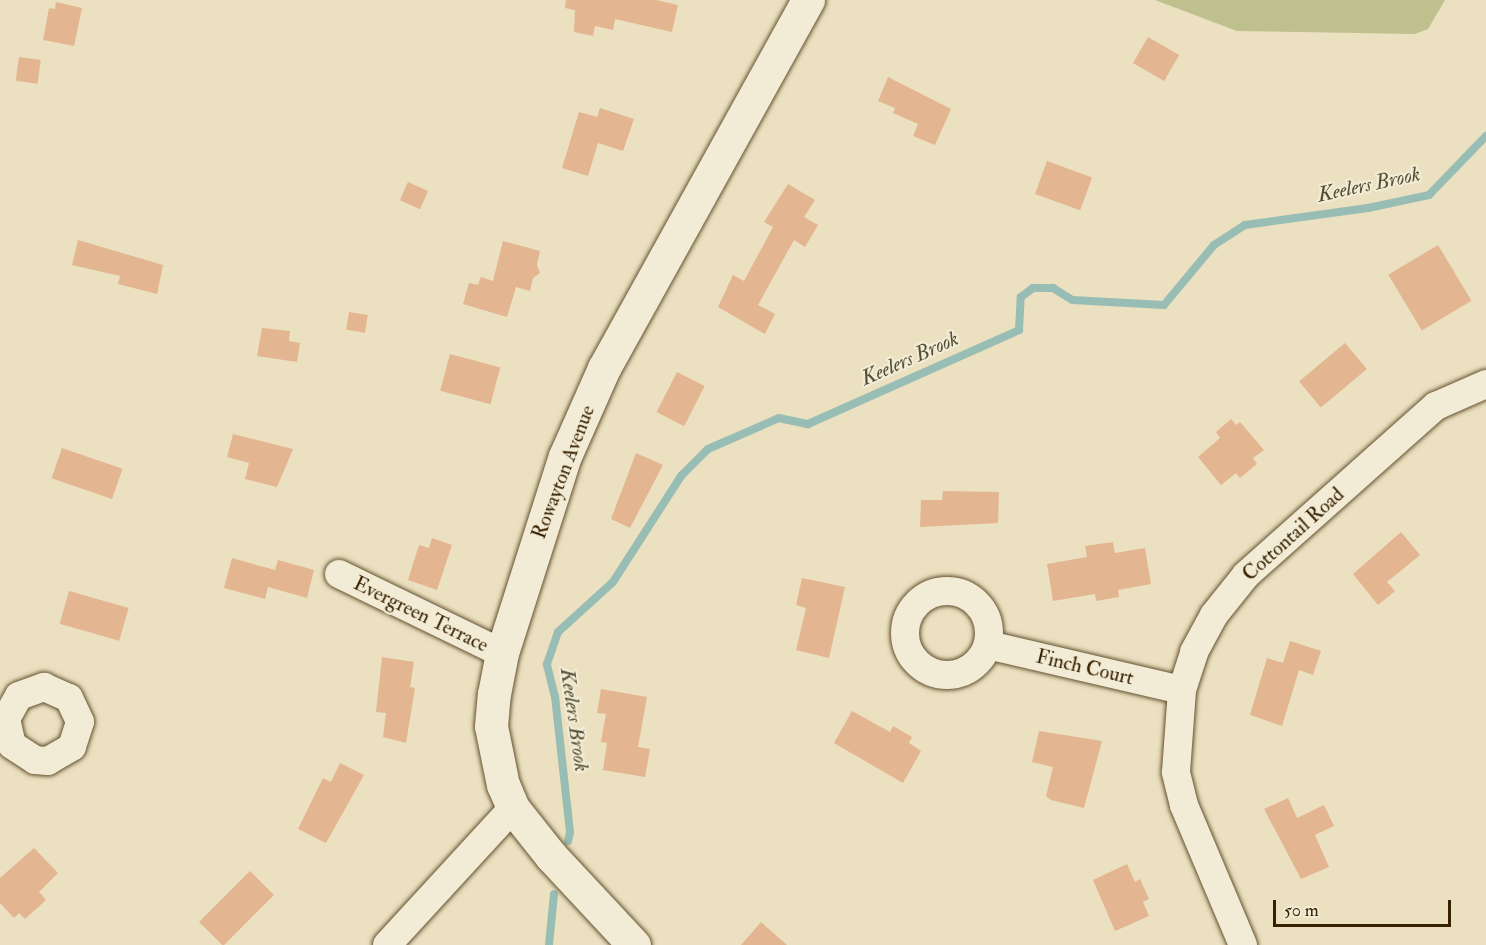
<!DOCTYPE html>
<style>
body{margin:0}
#map{position:relative;width:1486px;height:945px;overflow:hidden;background:#ebe0bf;font-family:"IM FELL Double Pica",serif}
div>[style]{position:absolute}
[style*='--x']{left:calc(var(--x)*1px);top:calc(var(--y)*1px);width:calc(var(--w)*1px);rotate:calc(var(--a)*1deg)}
.green>*{inset:0;background:#bec08e}
.stream>*{height:8px;margin:-4px;padding:0 4px;transform-origin:4px;border-radius:4px;background:#98bdb5}
.building>*{inset:0;background:#e4b591;transform-origin:0 0}
.roads{filter:drop-shadow(0 0 2px #645130) drop-shadow(0 0 2px #645130)}
.minor>*{height:28px;margin:-14px;padding:0 14px;transform-origin:14px;border-radius:14px;background:#f2ebd5}
.minor>.ring{margin:-14px;padding:0;box-sizing:content-box;background:none;border:28px solid #f2ebd5;border-radius:50%}
.tertiary>*{height:33px;margin:-16.5px;padding:0 16.5px;transform-origin:16.5px;border-radius:16.5px;background:#f2ebd5}
span{translate:-50% -50%;white-space:nowrap;text-align:center;line-height:1.15;-webkit-text-stroke:4.5px #f2ebd5;paint-order:stroke}
.street-label{font-size:20px;color:#372100}
.water-label{font-size:21px;color:#545036;font-style:italic}
.scale{position:absolute;left:1273px;top:900px;width:178px;height:27px;box-sizing:border-box;border:3px solid #372100;border-top:0;padding-left:8px;font-size:18px;line-height:21px;white-space:nowrap;color:#372100;-webkit-text-stroke:4px #f2ebd5;paint-order:stroke}
</style>
<div id="map">
<div class="green">
<div style="clip-path:polygon(1155px 0,1445px 0,1428px 29px,1415px 34px,1237px 31px)"></div>
</div>
<div class="stream">
<div style="--x:568;--y:841;--w:9;--a:-77"></div>
<div style="--x:570;--y:832;--w:136;--a:-96.3"></div>
<div style="--x:555;--y:697;--w:34;--a:-104"></div>
<div style="--x:547;--y:664;--w:34;--a:-71"></div>
<div style="--x:558;--y:632;--w:74;--a:-42.3"></div>
<div style="--x:613;--y:582;--w:126;--a:-57.3"></div>
<div style="--x:681;--y:476;--w:38;--a:-45"></div>
<div style="--x:708;--y:449;--w:77;--a:-23.6"></div>
<div style="--x:779;--y:418;--w:30;--a:12"></div>
<div style="--x:808;--y:424;--w:231;--a:-24"></div>
<div style="--x:1019;--y:330;--w:33;--a:-87"></div>
<div style="--x:1021;--y:297;--w:15;--a:-37"></div>
<div style="--x:1033;--y:288;--w:20;--a:0"></div>
<div style="--x:1053;--y:288;--w:22;--a:32"></div>
<div style="--x:1072;--y:300;--w:92;--a:3.1"></div>
<div style="--x:1164;--y:305;--w:78;--a:-50.2"></div>
<div style="--x:1214;--y:245;--w:37;--a:-33"></div>
<div style="--x:1245;--y:225;--w:124;--a:-7.9"></div>
<div style="--x:1368;--y:208;--w:62;--a:-12"></div>
<div style="--x:1429;--y:195;--w:82;--a:-46"></div>
<div style="--x:549;--y:945;--w:51;--a:-84.4"></div>
</div>
<div class="building">
<div style="clip-path:polygon(566px 0,656px 0,678px 5px,672px 32px,615px 19px,613px 30px,595px 26px,593px 36px,574px 32px,575px 10px,565px 8px)"></div>
<div style="clip-path:polygon(56px 2px,82px 8px,74px 46px,43px 40px,49px 8px,55px 9px)"></div>
<div style="left:1148px;top:37px;width:36px;height:30px;rotate:30deg"></div>
<div style="left:19px;top:57px;width:22px;height:24px;rotate:8deg"></div>
<div style="clip-path:polygon(888px 77px,951px 109px,935px 145px,913px 136px,918px 124px,893px 113px,895px 108px,878px 101px)"></div>
<div style="clip-path:polygon(600px 108px,634px 119px,623px 151px,598px 143px,588px 176px,562px 168px,579px 112px,597px 117px)"></div>
<div style="left:1047px;top:161px;width:48px;height:35px;rotate:20deg"></div>
<div style="left:408px;top:182px;width:22px;height:20px;rotate:24deg"></div>
<div style="clip-path:polygon(788px 184px,815px 200px,804px 217px,818px 225px,805px 247px,794px 240px,758px 305px,775px 314px,765px 334px,718px 307px,733px 275px,744px 281px,773px 227px,764px 222px)"></div>
<div style="clip-path:polygon(78px 240px,163px 265px,157px 294px,118px 284px,120px 276px,72px 265px)"></div>
<div style="clip-path:polygon(503px 241px,540px 251px,537px 265px,540px 273px,533px 278px,530px 291px,516px 287px,507px 317px,463px 304px,469px 283px,478px 285px,481px 277px,493px 281px)"></div>
<div style="left:1438px;top:245px;width:65px;height:58px;rotate:59deg"></div>
<div style="left:349px;top:312px;width:19px;height:18px;rotate:9deg"></div>
<div style="clip-path:polygon(262px 328px,290px 331px,289px 341px,300px 343px,297px 362px,257px 356px)"></div>
<div style="left:1345px;top:343px;width:34px;height:60px;rotate:50deg"></div>
<div style="left:450px;top:354px;width:52px;height:38px;rotate:15deg"></div>
<div style="left:677px;top:372px;width:31px;height:45px;rotate:27deg"></div>
<div style="clip-path:polygon(1231px 419px,1236px 425px,1240px 422px,1264px 450px,1253px 458px,1257px 464px,1240px 478px,1236px 473px,1221px 485px,1198px 457px,1220px 438px,1216px 432px)"></div>
<div style="clip-path:polygon(233px 434px,293px 449px,277px 487px,245px 479px,249px 463px,227px 457px)"></div>
<div style="left:62px;top:448px;width:64px;height:32px;rotate:19deg"></div>
<div style="clip-path:polygon(636px 453px,663px 465px,630px 528px,611px 519px)"></div>
<div style="clip-path:polygon(943px 491px,999px 492px,998px 523px,920px 527px,921px 500px,942px 500px)"></div>
<div style="clip-path:polygon(1401px 532px,1420px 555px,1387px 582px,1395px 591px,1378px 605px,1353px 574px)"></div>
<div style="clip-path:polygon(432px 538px,452px 545px,437px 590px,408px 580px,419px 545px,429px 548px)"></div>
<div style="clip-path:polygon(1113px 542px,1115px 553px,1145px 548px,1151px 584px,1118px 590px,1119px 597px,1096px 601px,1095px 594px,1053px 601px,1047px 564px,1087px 557px,1085px 546px)"></div>
<div style="clip-path:polygon(232px 558px,275px 570px,278px 560px,314px 570px,307px 598px,268px 587px,265px 599px,224px 588px)"></div>
<div style="clip-path:polygon(802px 578px,845px 587px,829px 658px,796px 650px,806px 608px,796px 605px)"></div>
<div style="left:69px;top:591px;width:62px;height:34px;rotate:16deg"></div>
<div style="clip-path:polygon(1290px 641px,1321px 651px,1313px 675px,1299px 670px,1282px 726px,1250px 715px,1267px 658px,1283px 663px)"></div>
<div style="clip-path:polygon(382px 657px,414px 662px,410px 687px,415px 688px,406px 743px,383px 737px,386px 713px,376px 712px)"></div>
<div style="clip-path:polygon(601px 689px,647px 697px,638px 747px,650px 749px,645px 777px,603px 770px,607px 743px,601px 742px,606px 714px,597px 713px)"></div>
<div style="clip-path:polygon(852px 711px,890px 732px,893px 726px,912px 737px,909px 743px,921px 751px,903px 783px,834px 743px)"></div>
<div style="clip-path:polygon(1039px 731px,1102px 741px,1084px 808px,1051px 800px,1046px 796px,1053px 767px,1032px 762px)"></div>
<div style="clip-path:polygon(340px 763px,364px 775px,326px 843px,298px 829px,323px 778px,331px 782px)"></div>
<div style="clip-path:polygon(1288px 798px,1297px 818px,1324px 805px,1334px 826px,1315px 835px,1329px 867px,1301px 879px,1264px 809px)"></div>
<div style="clip-path:polygon(34px 848px,58px 873px,39px 892px,46px 900px,25px 919px,19px 913px,14px 918px,0 903px,0 878px)"></div>
<div style="clip-path:polygon(1127px 864px,1135px 882px,1140px 879px,1149px 899px,1143px 902px,1149px 916px,1115px 931px,1093px 880px)"></div>
<div style="left:250px;top:871px;width:34px;height:72px;rotate:45deg"></div>
<div style="clip-path:polygon(761px 922px,787px 945px,741px 945px)"></div>
</div>
<div class="roads">
<div class="minor">
<div style="--x:339;--y:574;--w:181;--a:25.9"></div>
<div class="ring" style="left:905px;top:591px;width:56px;height:56px"></div>
<div style="--x:988;--y:645;--w:199;--a:13.1"></div>
<div style="--x:0;--y:722;--w:7;--a:-27"></div>
<div style="--x:6;--y:719;--w:26;--a:-61"></div>
<div style="--x:19;--y:696;--w:27;--a:-20"></div>
<div style="--x:44;--y:687;--w:27;--a:24"></div>
<div style="--x:69;--y:698;--w:26;--a:65"></div>
<div style="--x:80;--y:722;--w:26;--a:108"></div>
<div style="--x:72;--y:747;--w:28;--a:150"></div>
<div style="--x:48;--y:761;--w:13;--a:-176"></div>
<div style="--x:35;--y:760;--w:27;--a:-147"></div>
<div style="--x:12;--y:745;--w:27;--a:-103"></div>
<div style="--x:387;--y:945;--w:186;--a:-47.4"></div>
<div style="--x:1243;--y:945;--w:152;--a:-112.9"></div>
<div style="--x:1184;--y:805;--w:34;--a:-104"></div>
<div style="--x:1176;--y:772;--w:82;--a:-85.8"></div>
<div style="--x:1182;--y:690;--w:40;--a:-72"></div>
<div style="--x:1194;--y:652;--w:42;--a:-61.6"></div>
<div style="--x:1214;--y:615;--w:51;--a:-51.3"></div>
<div style="--x:1246;--y:575;--w:254;--a:-41.7"></div>
<div style="--x:1436;--y:406;--w:55;--a:-23.7"></div>
</div>
<div class="tertiary">
<div style="--x:634;--y:945;--w:122;--a:-133"></div>
<div style="--x:551;--y:856;--w:61;--a:-128.4"></div>
<div style="--x:513;--y:808;--w:25;--a:-113"></div>
<div style="--x:503;--y:785;--w:60;--a:-101.5"></div>
<div style="--x:491;--y:726;--w:32;--a:-85"></div>
<div style="--x:494;--y:694;--w:42;--a:-79"></div>
<div style="--x:502;--y:653;--w:207;--a:-72.3"></div>
<div style="--x:565;--y:456;--w:96;--a:-66.1"></div>
<div style="--x:604;--y:368;--w:421;--a:-61"></div>
</div>
</div>
<div class="street-label">
<span style="left:563px;top:472px;rotate:-69deg">Rowayton Avenue</span>
<span style="left:1293px;top:534px;rotate:-42deg">Cottontail Road</span>
<span style="left:421px;top:614px;rotate:26deg">Evergreen Terrace</span>
<span style="left:1085px;top:667px;rotate:13deg">Finch Court</span>
</div>
<div class="water-label">
<span style="left:1369px;top:185px;rotate:-12deg">Keelers Brook</span>
<span style="left:910px;top:359px;rotate:-24deg">Keelers Brook</span>
<span style="left:574px;top:720px;rotate:82deg">Keelers Brook</span>
</div>
<div class="scale">50 m</div>
</div>
